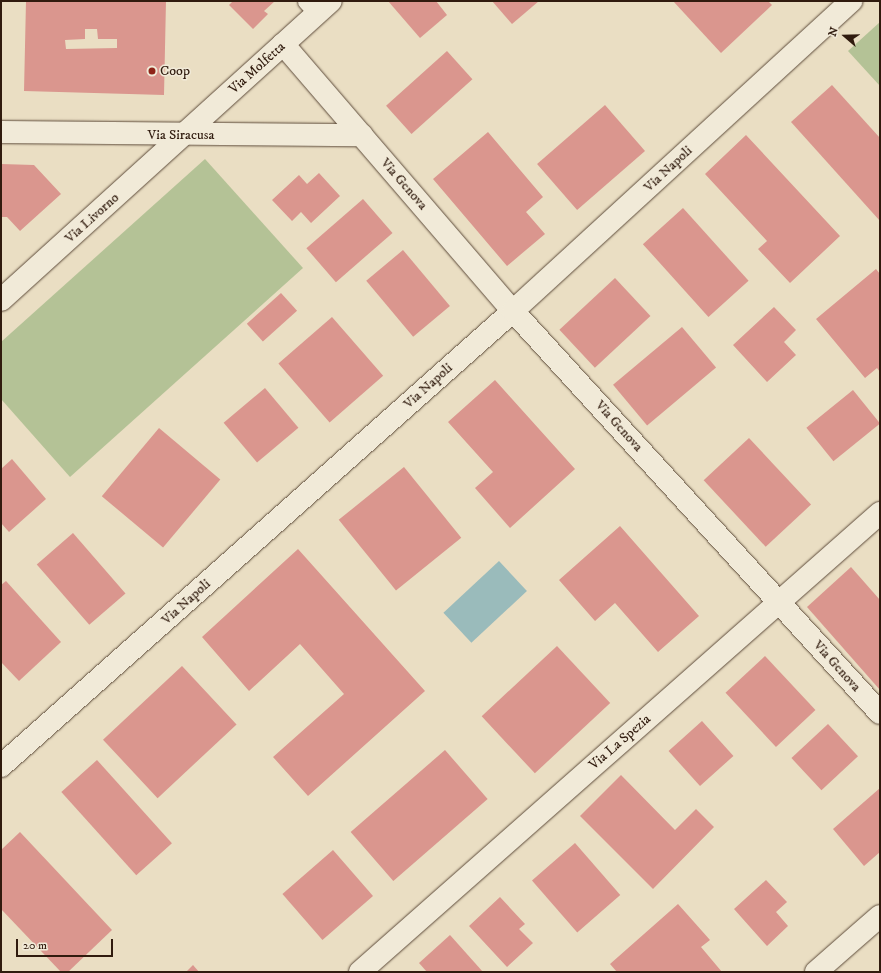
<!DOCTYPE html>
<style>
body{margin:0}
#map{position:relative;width:881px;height:973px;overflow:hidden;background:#eadec3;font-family:"IM FELL DW Pica",serif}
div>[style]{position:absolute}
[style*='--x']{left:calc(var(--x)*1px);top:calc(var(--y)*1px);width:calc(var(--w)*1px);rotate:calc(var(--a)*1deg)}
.green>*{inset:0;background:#b4c296}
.water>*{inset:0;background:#9abbbb;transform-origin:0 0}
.building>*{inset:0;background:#da968e;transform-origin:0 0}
.roads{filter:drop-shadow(0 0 1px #5e4c3b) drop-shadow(0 0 1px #5e4c3b)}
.service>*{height:17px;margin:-8.5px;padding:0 8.5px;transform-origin:8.5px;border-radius:8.5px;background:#f1ead8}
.minor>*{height:22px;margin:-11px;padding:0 11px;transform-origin:11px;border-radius:11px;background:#f1ead8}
.dots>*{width:11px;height:11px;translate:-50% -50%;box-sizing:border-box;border:2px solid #f1ead8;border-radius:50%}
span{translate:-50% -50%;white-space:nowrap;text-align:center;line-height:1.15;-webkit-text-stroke:3px #f1ead8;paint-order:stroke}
.street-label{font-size:14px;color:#301b0e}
.poi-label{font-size:14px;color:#301b0e}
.left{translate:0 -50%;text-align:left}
.frame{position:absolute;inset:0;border:2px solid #301b0e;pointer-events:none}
.north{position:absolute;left:825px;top:16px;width:40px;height:40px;-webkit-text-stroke:3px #f1ead8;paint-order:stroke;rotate:290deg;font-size:11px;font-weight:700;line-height:16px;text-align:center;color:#301b0e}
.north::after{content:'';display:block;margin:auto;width:14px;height:18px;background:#301b0e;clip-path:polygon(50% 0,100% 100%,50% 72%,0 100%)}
.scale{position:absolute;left:16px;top:939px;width:97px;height:18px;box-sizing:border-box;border:2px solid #301b0e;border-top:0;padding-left:5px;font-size:12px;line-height:14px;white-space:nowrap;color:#301b0e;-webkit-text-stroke:3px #f1ead8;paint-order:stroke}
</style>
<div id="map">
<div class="green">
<div style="clip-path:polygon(880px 22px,880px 86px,848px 51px)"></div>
<div style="clip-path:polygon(205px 159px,303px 268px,70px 477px,1px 399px,1px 342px)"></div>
</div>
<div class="water">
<div style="left:499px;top:561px;width:41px;height:76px;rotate:47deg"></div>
</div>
<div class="building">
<div style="clip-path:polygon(evenodd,26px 1px,166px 1px,164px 95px,24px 91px,26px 1px,85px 29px,97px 29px,98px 39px,117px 39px,117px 48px,66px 49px,65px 40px,85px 39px,85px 29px)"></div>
<div style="clip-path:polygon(233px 1px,275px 1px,264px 11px,268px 14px,253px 29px,229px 5px)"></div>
<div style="clip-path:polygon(388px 1px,436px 1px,447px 15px,420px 38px)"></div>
<div style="clip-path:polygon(492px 1px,539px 1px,512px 24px)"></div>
<div style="clip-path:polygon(673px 1px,768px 1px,772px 5px,721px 53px)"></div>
<div style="left:447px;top:51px;width:38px;height:82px;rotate:48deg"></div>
<div style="clip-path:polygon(832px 85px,880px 138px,880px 221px,791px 122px)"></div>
<div style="left:605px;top:105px;width:61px;height:90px;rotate:49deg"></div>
<div style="clip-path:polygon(488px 132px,543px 197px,526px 212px,545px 234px,507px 266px,433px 179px)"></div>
<div style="clip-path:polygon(746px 135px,840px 236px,790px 283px,758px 249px,767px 241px,705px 174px)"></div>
<div style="clip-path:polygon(1px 164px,34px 165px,61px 194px,20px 231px,7px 217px,1px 217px)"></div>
<div style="clip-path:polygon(319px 173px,340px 196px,311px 223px,301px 212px,292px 221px,272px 200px,299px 175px,307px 184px)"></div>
<div style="left:363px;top:199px;width:45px;height:75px;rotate:49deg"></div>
<div style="left:683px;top:208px;width:98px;height:54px;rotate:48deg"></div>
<div style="left:403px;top:250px;width:73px;height:48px;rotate:50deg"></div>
<div style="clip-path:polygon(876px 269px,880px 274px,880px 372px,877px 368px,865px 378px,816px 319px)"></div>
<div style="left:615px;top:278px;width:52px;height:76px;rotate:47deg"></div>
<div style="left:281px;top:293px;width:24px;height:46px;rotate:48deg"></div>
<div style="clip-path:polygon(774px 307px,796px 330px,784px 342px,796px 355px,767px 382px,733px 345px)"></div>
<div style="left:332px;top:317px;width:78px;height:71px;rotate:49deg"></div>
<div style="left:682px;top:327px;width:53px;height:90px;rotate:50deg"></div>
<div style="clip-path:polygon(495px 380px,575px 469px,510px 528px,475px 488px,493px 472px,448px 422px)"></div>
<div style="left:265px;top:388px;width:52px;height:54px;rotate:50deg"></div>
<div style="left:853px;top:390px;width:43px;height:60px;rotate:51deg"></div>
<div style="left:159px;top:428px;width:80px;height:89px;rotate:40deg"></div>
<div style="left:749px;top:438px;width:91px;height:62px;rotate:47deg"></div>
<div style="clip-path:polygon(12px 459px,46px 499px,9px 532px,1px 523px,1px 469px)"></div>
<div style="left:404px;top:467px;width:91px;height:84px;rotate:51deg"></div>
<div style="clip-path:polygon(620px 526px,699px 616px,658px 652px,615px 603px,595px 621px,559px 580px)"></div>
<div style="left:73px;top:533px;width:80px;height:48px;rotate:49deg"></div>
<div style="clip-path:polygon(298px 549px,425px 691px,308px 796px,273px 757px,344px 694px,300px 644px,249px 691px,202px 637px)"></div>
<div style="clip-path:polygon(851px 567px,880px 600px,880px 690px,807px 607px)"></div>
<div style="clip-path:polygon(6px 581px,61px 642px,19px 681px,1px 662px,1px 585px)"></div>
<div style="left:557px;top:646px;width:78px;height:103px;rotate:47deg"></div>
<div style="left:765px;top:656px;width:74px;height:54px;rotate:47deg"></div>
<div style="left:182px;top:666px;width:80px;height:108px;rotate:47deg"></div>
<div style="left:702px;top:721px;width:47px;height:45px;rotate:48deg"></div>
<div style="left:828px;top:724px;width:44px;height:50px;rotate:47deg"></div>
<div style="left:445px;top:750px;width:65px;height:125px;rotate:49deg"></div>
<div style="left:97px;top:760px;width:112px;height:48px;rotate:48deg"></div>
<div style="clip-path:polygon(621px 775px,675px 830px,696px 809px,714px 827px,653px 889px,580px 816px)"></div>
<div style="clip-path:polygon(880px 788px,880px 852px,864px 866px,833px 829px)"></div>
<div style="clip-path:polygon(20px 832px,112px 930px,68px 972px,61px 972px,1px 909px,1px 850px)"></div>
<div style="left:575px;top:843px;width:69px;height:57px;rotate:49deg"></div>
<div style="left:333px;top:850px;width:61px;height:67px;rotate:49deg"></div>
<div style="clip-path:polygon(766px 880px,787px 902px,776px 912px,788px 926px,767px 946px,734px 909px)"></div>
<div style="clip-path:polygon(500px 897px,525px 924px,519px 929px,533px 943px,507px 967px,469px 926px)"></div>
<div style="clip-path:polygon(678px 904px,710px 940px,701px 947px,722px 972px,617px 972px,610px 964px)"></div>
<div style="clip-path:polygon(450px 935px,483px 972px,427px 972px,419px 963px)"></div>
<div style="clip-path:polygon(193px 965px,199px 972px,186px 972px)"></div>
</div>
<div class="roads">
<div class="service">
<div style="--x:306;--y:1;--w:16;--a:47"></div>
</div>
<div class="minor">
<div style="--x:283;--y:44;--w:352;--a:49.3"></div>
<div style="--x:513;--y:311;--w:544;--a:47.61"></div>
<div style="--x:1;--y:132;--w:361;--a:0.5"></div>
<div style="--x:1;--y:300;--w:445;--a:-42.2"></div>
<div style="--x:1;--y:766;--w:685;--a:-41.63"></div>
<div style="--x:513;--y:311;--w:459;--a:-42.5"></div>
<div style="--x:360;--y:972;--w:694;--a:-41.43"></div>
<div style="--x:816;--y:972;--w:85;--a:-41.2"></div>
</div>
</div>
<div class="dots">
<div style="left:152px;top:71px;background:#8f2418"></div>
</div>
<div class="street-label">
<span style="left:257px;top:68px;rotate:-42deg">Via Molfetta</span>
<span style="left:181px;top:135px">Via Siracusa</span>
<span style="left:668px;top:169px;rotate:-43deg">Via Napoli</span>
<span style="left:404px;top:184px;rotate:49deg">Via Genova</span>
<span style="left:92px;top:218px;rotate:-42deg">Via Livorno</span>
<span style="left:428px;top:386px;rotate:-42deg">Via Napoli</span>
<span style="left:619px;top:426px;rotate:48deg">Via Genova</span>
<span style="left:186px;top:602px;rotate:-42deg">Via Napoli</span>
<span style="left:837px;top:666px;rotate:48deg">Via Genova</span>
<span style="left:620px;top:742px;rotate:-41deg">Via La Spezia</span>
</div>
<div class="poi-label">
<span class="left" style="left:160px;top:71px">Coop</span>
</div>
<div class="frame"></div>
<div class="north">N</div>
<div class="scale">20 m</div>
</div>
